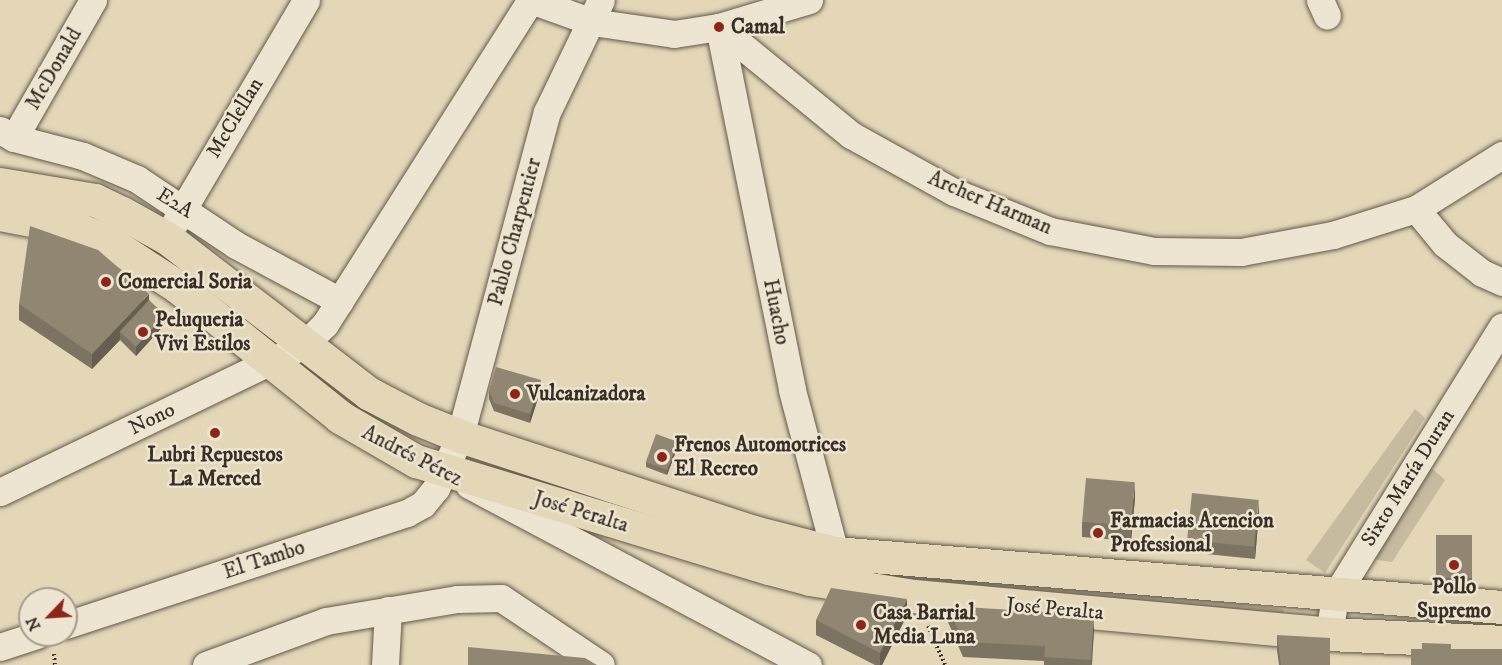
<!DOCTYPE html>
<meta charset="utf-8">
<style>
body{margin:0}
#map{position:relative;width:1502px;height:665px;overflow:hidden;background:#e3d7b8;font-family:"IM FELL DW Pica",serif}
div>[style]{position:absolute}
[style*='--x']{left:calc(var(--x)*1px);top:calc(var(--y)*1px);width:calc(var(--w)*1px);rotate:calc(var(--a)*1deg)}
.green>*{inset:0;background:#c6ba9f}
.path>*{height:4px;margin-top:-2px;transform-origin:0;background:repeating-linear-gradient(90deg,#392f26 0 1.5px,transparent 0 4.5px)}
.roads{filter:drop-shadow(0 0 2px #64594a) drop-shadow(0 0 2px #64594a)}
.minor>*{height:27px;margin:-13.5px;padding:0 13.5px;transform-origin:13.5px;border-radius:13.5px;background:#ede5d1}
.major>*{height:33px;margin:-16.5px;padding:0 16.5px;transform-origin:16.5px;border-radius:16.5px;background:#e3d7b8}
.wall>*{inset:0;background:#7d7362;transform-origin:0 0}
.shaded-wall>*{inset:0;background:#665e50}
.building>*{inset:0;background:#918672;transform-origin:0 0}
.dots>*{width:16px;height:16px;translate:-50% -50%;box-sizing:border-box;border:3px solid #ede5d1;border-radius:50%}
span{translate:-50% -50%;white-space:nowrap;text-align:center;line-height:1.15;-webkit-text-stroke:5px #ede5d1;paint-order:stroke}
.poi-label{font-size:21px;color:#392f26;font-weight:700}
.left{translate:0 -50%;text-align:left}
.street-label{font-size:21px;color:#392f26}
.north{position:absolute;left:18px;top:587px;width:60px;height:60px;box-sizing:border-box;background:#ede5d1;border:2px solid #a59c8d;border-radius:50%;rotate:245deg;font-size:16px;font-weight:700;line-height:24px;text-align:center;color:#392f26}
.north::after{content:'';display:block;margin:auto;width:21px;height:27px;background:#8f2418;clip-path:polygon(50% 0,100% 100%,50% 72%,0 100%)}
</style>
<div id="map">
<div class="green">
<div style="clip-path:polygon(1415px 409px,1425px 418px,1325px 573px,1306px 560px)"></div>
<div style="clip-path:polygon(1429px 466px,1445px 480px,1392px 562px,1371px 559px)"></div>
<div style="clip-path:polygon(924px 567px,1284px 609px,1283px 619px,923px 579px)"></div>
</div>
<div class="path">
<div style="--x:928;--y:626;--w:43;--a:66.4"></div>
<div style="--x:54;--y:654;--w:11;--a:85"></div>
</div>
<div class="roads">
<div class="minor">
<div style="--x:531;--y:0;--w:65;--a:19.8"></div>
<div style="--x:592;--y:22;--w:83;--a:8.3"></div>
<div style="--x:674;--y:34;--w:46;--a:-8.8"></div>
<div style="--x:719;--y:27;--w:94;--a:-16.7"></div>
<div style="--x:1320;--y:0;--w:17;--a:66"></div>
<div style="--x:719;--y:27;--w:171;--a:39.3"></div>
<div style="--x:851;--y:135;--w:118;--a:29"></div>
<div style="--x:954;--y:192;--w:104;--a:22.1"></div>
<div style="--x:1050;--y:231;--w:106;--a:10.9"></div>
<div style="--x:1154;--y:251;--w:87;--a:0.7"></div>
<div style="--x:1241;--y:252;--w:94;--a:-10.5"></div>
<div style="--x:1333;--y:235;--w:87;--a:-17.4"></div>
<div style="--x:1416;--y:209;--w:102;--a:-32.1"></div>
<div style="--x:719;--y:27;--w:370;--a:78.6"></div>
<div style="--x:792;--y:390;--w:169;--a:75.2"></div>
<div style="--x:835;--y:553;--w:18;--a:56"></div>
<div style="--x:0;--y:130;--w:16;--a:30"></div>
<div style="--x:14;--y:138;--w:71;--a:14.6"></div>
<div style="--x:83;--y:156;--w:59;--a:23.1"></div>
<div style="--x:137;--y:179;--w:119;--a:33.7"></div>
<div style="--x:236;--y:245;--w:118;--a:28.3"></div>
<div style="--x:14;--y:138;--w:159;--a:-60.2"></div>
<div style="--x:1416;--y:209;--w:45;--a:50.4"></div>
<div style="--x:1445;--y:244;--w:47;--a:38.1"></div>
<div style="--x:1482;--y:273;--w:22;--a:24"></div>
<div style="--x:176;--y:221;--w:256;--a:-59.5"></div>
<div style="--x:469;--y:485;--w:384;--a:28"></div>
<div style="--x:0;--y:492;--w:338;--a:-25.8"></div>
<div style="--x:304;--y:345;--w:30;--a:-45"></div>
<div style="--x:325;--y:324;--w:384;--a:-57.6"></div>
<div style="--x:66;--y:625;--w:359;--a:-18.2"></div>
<div style="--x:407;--y:513;--w:18;--a:-29"></div>
<div style="--x:423;--y:504;--w:21;--a:-51"></div>
<div style="--x:436;--y:488;--w:57;--a:-65.2"></div>
<div style="--x:460;--y:436;--w:335;--a:-75"></div>
<div style="--x:547;--y:112;--w:124;--a:-64.3"></div>
<div style="--x:1329;--y:634;--w:38;--a:-81"></div>
<div style="--x:1335;--y:596;--w:317;--a:-58.2"></div>
<div style="--x:0;--y:647;--w:39;--a:-18"></div>
<div style="--x:206;--y:665;--w:128;--a:-20.1"></div>
<div style="--x:326;--y:621;--w:133;--a:-9.5"></div>
<div style="--x:457;--y:599;--w:44;--a:-1.3"></div>
<div style="--x:501;--y:598;--w:120;--a:33.8"></div>
<div style="--x:385;--y:665;--w:55;--a:-86.9"></div>
</div>
<div class="major">
<div style="--x:0;--y:184;--w:96;--a:9.6"></div>
<div style="--x:95;--y:200;--w:30;--a:26"></div>
<div style="--x:122;--y:213;--w:51;--a:29.1"></div>
<div style="--x:167;--y:238;--w:254;--a:37.6"></div>
<div style="--x:368;--y:393;--w:56;--a:27.5"></div>
<div style="--x:418;--y:419;--w:45;--a:22"></div>
<div style="--x:460;--y:436;--w:309;--a:18.1"></div>
<div style="--x:754;--y:532;--w:84;--a:14.5"></div>
<div style="--x:835;--y:553;--w:669;--a:4.63"></div>
<div style="--x:0;--y:214;--w:79;--a:10.9"></div>
<div style="--x:78;--y:229;--w:34;--a:23"></div>
<div style="--x:109;--y:242;--w:82;--a:33.1"></div>
<div style="--x:178;--y:287;--w:208;--a:38.7"></div>
<div style="--x:340;--y:417;--w:88;--a:30.1"></div>
<div style="--x:416;--y:461;--w:369;--a:16.9"></div>
<div style="--x:769;--y:568;--w:42;--a:15"></div>
<div style="--x:810;--y:579;--w:105;--a:9.3"></div>
<div style="--x:914;--y:596;--w:417;--a:5.2"></div>
<div style="--x:1329;--y:634;--w:173;--a:2.6"></div>
</div>
</div>
<div class="wall">
<div style="clip-path:polygon(149px 300px,165px 324px,136px 356px,120px 340px,92px 369px,19px 320px,19px 304px)"></div>
<div style="clip-path:polygon(541px 389px,530px 423px,494px 411px,489px 399px,489px 390px)"></div>
<div style="clip-path:polygon(678px 446px,667px 475px,646px 467px,646px 462px)"></div>
<div style="clip-path:polygon(1135px 498px,1131px 541px,1082px 537px,1082px 522px)"></div>
<div style="clip-path:polygon(1259px 512px,1255px 559px,1187px 552px,1187px 540px)"></div>
<div style="left:1436px;top:535px;width:36px;height:52px"></div>
<div style="clip-path:polygon(948px 606px,1094px 631px,1092px 665px,1044px 665px,1044px 661px,963px 657px,948px 622px)"></div>
<div style="clip-path:polygon(907px 615px,882px 665px,875px 665px,816px 635px,816px 620px)"></div>
<div style="clip-path:polygon(1277px 635px,1330px 665px,1279px 665px,1277px 650px)"></div>
</div>
<div class="shaded-wall">
<div style="clip-path:polygon(149px 294px,149px 309px,120px 332px,120px 340px,92px 369px,92px 354px)"></div>
<div style="clip-path:polygon(165px 315px,165px 324px,136px 356px,136px 347px)"></div>
<div style="clip-path:polygon(541px 380px,541px 389px,530px 423px,530px 414px)"></div>
<div style="clip-path:polygon(678px 442px,678px 446px,667px 475px,667px 471px)"></div>
<div style="clip-path:polygon(1135px 482px,1135px 498px,1131px 541px,1131px 526px)"></div>
<div style="clip-path:polygon(1259px 500px,1259px 512px,1255px 559px,1255px 547px)"></div>
<div style="clip-path:polygon(907px 599px,907px 615px,882px 665px,880px 665px,880px 653px)"></div>
<div style="clip-path:polygon(1094px 615px,1094px 631px,1091px 665px,1091px 660px)"></div>
</div>
<div class="building">
<div style="clip-path:polygon(30px 226px,98px 250px,149px 294px,92px 354px,19px 304px)"></div>
<div style="left:149px;top:300px;width:22px;height:43px;rotate:43deg"></div>
<div style="clip-path:polygon(496px 367px,541px 380px,530px 414px,494px 403px,489px 390px)"></div>
<div style="left:656px;top:434px;width:23px;height:30px;rotate:20deg"></div>
<div style="left:1086px;top:478px;width:49px;height:44px;rotate:5deg"></div>
<div style="left:1192px;top:493px;width:67px;height:47px;rotate:6deg"></div>
<div style="left:1436px;top:535px;width:36px;height:43px"></div>
<div style="clip-path:polygon(831px 588px,907px 599px,880px 653px,816px 620px)"></div>
<div style="clip-path:polygon(948px 606px,1094px 615px,1091px 660px,1044px 657px,1045px 646px,963px 642px)"></div>
<div style="clip-path:polygon(1277px 635px,1330px 638px,1330px 665px,1281px 665px)"></div>
<div style="clip-path:polygon(1422px 643px,1451px 644px,1451px 649px,1502px 649px,1502px 665px,1411px 665px,1411px 649px,1422px 649px)"></div>
<div style="clip-path:polygon(468px 647px,585px 658px,597px 665px,468px 665px)"></div>
</div>
<div class="dots">
<div style="left:719px;top:27px;background:#8f2418"></div>
<div style="left:106px;top:282px;background:#8f2418"></div>
<div style="left:143px;top:332px;background:#8f2418"></div>
<div style="left:515px;top:394px;background:#8f2418"></div>
<div style="left:215px;top:433px;background:#8f2418"></div>
<div style="left:662px;top:457px;background:#8f2418"></div>
<div style="left:1098px;top:533px;background:#8f2418"></div>
<div style="left:1454px;top:565px;background:#8f2418"></div>
<div style="left:861px;top:625px;background:#8f2418"></div>
</div>
<div class="poi-label">
<span class="left" style="left:731px;top:27px">Camal</span>
<span class="left" style="left:118px;top:282px">Comercial Soria</span>
<span class="left" style="left:155px;top:332px">Peluqueria<br>Vivi Estilos</span>
<span class="left" style="left:527px;top:394px">Vulcanizadora</span>
<span class="left" style="left:674px;top:457px">Frenos Automotrices<br>El Recreo</span>
<span style="left:215px;top:467px">Lubri Repuestos<br>La Merced</span>
<span class="left" style="left:1110px;top:533px">Farmacias Atencion<br>Professional</span>
<span style="left:1454px;top:599px">Pollo<br>Supremo</span>
<span class="left" style="left:873px;top:625px">Casa Barrial<br>Media Luna</span>
</div>
<div class="street-label">
<span style="left:54px;top:69px;rotate:-60deg">McDonald</span>
<span style="left:235px;top:118px;rotate:-59deg">McClellan</span>
<span style="left:175px;top:203px;rotate:32deg">E2A</span>
<span style="left:990px;top:203px;rotate:23deg">Archer Harman</span>
<span style="left:515px;top:232px;rotate:-75deg">Pablo Charpentier</span>
<span style="left:776px;top:312px;rotate:79deg">Huacho</span>
<span style="left:152px;top:419px;rotate:-26deg">Nono</span>
<span style="left:412px;top:456px;rotate:27deg">Andrés Pérez</span>
<span style="left:1408px;top:478px;rotate:-58deg">Sixto María Duran</span>
<span style="left:581px;top:512px;rotate:17deg">José Peralta</span>
<span style="left:264px;top:560px;rotate:-18deg">El Tambo</span>
<span style="left:1055px;top:609px;rotate:5deg">José Peralta</span>
</div>
<div class="north">N</div>
</div>
